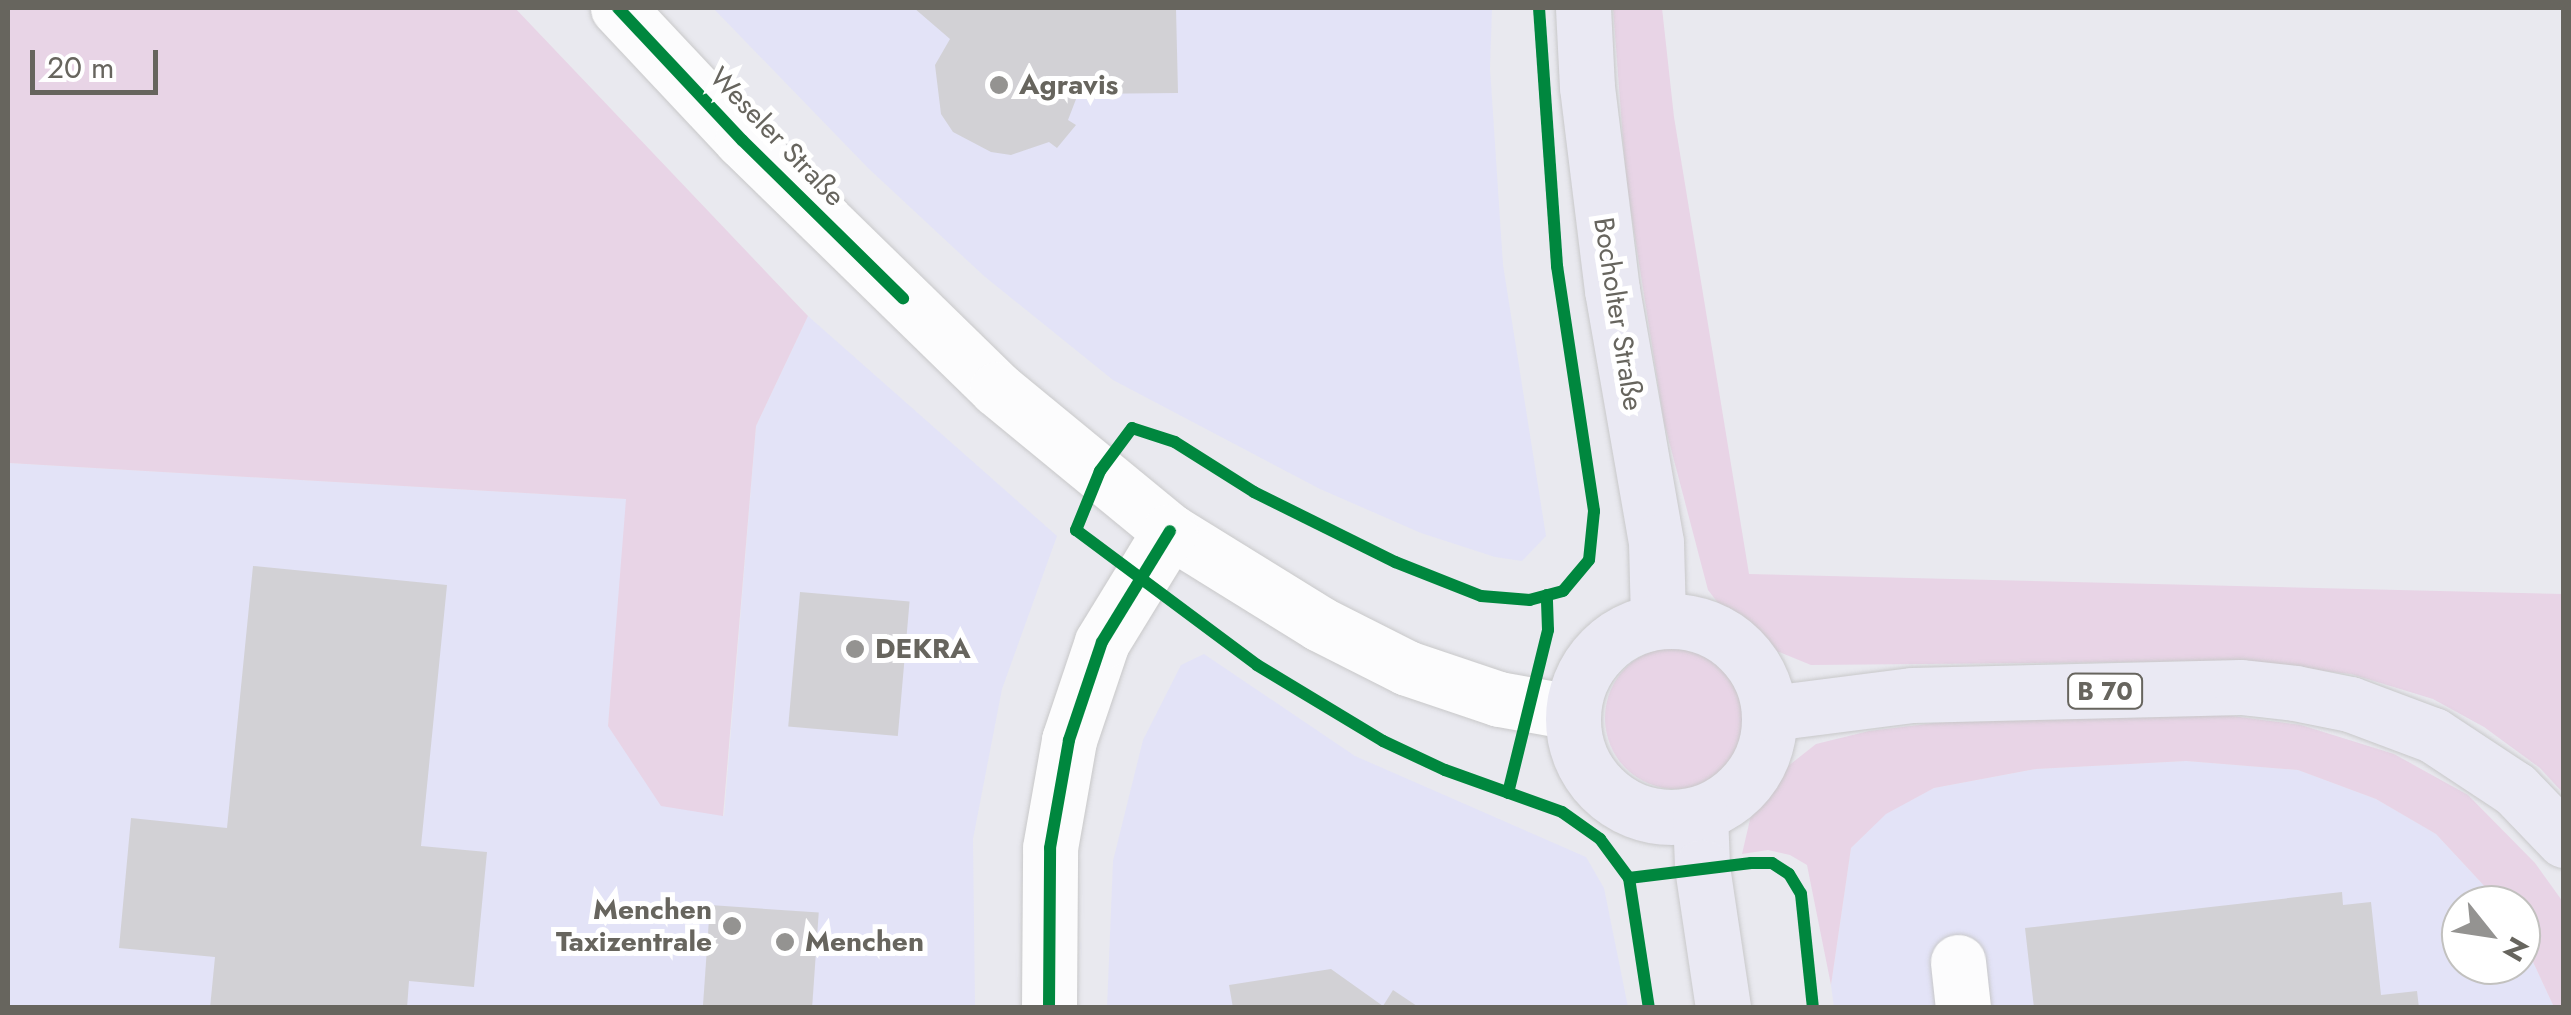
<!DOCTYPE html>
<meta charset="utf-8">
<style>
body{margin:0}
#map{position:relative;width:2571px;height:1015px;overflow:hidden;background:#e9e9ef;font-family:Jost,sans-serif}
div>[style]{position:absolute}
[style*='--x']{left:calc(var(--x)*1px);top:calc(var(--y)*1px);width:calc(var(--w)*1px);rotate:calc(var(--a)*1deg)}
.commercial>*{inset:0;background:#e3e3f7}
.green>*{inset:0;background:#e8d4e6}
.round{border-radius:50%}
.building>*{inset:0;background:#d2d1d5;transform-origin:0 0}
.roads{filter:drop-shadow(0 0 2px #c8c8c9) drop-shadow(0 0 2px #c8c8c9)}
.minor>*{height:55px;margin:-27.5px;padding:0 27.5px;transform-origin:27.5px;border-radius:27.5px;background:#fcfcfd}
.major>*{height:55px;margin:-27.5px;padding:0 27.5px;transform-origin:27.5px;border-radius:27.5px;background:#eae9f3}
.major>.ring{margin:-27.5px;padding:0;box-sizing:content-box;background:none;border:55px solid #eae9f3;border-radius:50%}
.cycleway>*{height:12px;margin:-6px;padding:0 6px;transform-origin:6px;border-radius:6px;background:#00873e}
.dots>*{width:28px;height:28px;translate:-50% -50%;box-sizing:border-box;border:5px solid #fff;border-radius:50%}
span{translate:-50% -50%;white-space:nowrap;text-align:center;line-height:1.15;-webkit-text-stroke:10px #fff;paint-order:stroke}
.shield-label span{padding:2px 8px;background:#fff;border:2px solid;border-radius:8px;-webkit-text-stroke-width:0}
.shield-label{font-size:25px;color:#67655e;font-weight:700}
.poi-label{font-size:28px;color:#67655e;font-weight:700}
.left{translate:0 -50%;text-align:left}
.right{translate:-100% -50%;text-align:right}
.street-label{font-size:28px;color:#67655e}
.frame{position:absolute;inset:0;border:10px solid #67655e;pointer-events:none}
.north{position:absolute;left:2441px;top:885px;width:100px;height:100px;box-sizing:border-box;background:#fff;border:2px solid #c2c1bf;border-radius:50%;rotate:120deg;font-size:28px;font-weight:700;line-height:40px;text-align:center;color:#67655e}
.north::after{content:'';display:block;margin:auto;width:35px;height:45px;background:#949391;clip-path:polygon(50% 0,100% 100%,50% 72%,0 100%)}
.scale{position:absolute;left:30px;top:50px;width:128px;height:45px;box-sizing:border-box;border:5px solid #67655e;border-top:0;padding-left:12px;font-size:30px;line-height:35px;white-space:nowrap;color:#67655e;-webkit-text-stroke:8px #fff;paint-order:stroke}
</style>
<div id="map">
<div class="commercial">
<div style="clip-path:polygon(713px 8px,1492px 8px,1490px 68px,1503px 265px,1546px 536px,1522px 561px,1495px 557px,1421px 533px,1320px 489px,1113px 380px,984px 276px,868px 168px)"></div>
<div style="clip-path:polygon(808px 316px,1057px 536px,1002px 689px,973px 839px,975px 1007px,8px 1008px,8px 463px,627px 499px,608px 726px,724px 816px,756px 426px)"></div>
<div style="clip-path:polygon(1204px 654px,1355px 756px,1586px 857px,1604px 888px,1628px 1007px,1107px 1008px,1113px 861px,1143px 740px,1181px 665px)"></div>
<div style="clip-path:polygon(2186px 761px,2298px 770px,2376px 799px,2436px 834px,2502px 905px,2461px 905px,2461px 965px,2521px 965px,2521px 936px,2554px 1007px,1834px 1008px,1831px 985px,1851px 848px,1885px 814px,1934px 788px,2036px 769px)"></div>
</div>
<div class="green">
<div style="clip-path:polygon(8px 8px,515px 8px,808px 316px,756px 426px,723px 816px,661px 806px,608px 726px,626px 499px,9px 463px,8px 472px)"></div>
<div style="clip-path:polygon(1613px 8px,1662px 8px,1674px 117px,1749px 574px,2563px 594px,2563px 793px,2540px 768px,2484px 727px,2433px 699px,2351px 674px,2231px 661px,1811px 665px,1774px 650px,1726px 613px,1708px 590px,1664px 422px,1626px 180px)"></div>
<div class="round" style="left:1605px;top:647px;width:142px;height:142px"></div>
<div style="clip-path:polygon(2209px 713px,2301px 725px,2394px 754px,2468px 795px,2535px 863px,2563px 902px,2563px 1007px,2554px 1007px,2521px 936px,2521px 905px,2502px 905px,2436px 834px,2376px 799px,2298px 770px,2186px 761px,2036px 769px,1934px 788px,1886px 814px,1851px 848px,1831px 985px,1807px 865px,1790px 855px,1768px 850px,1742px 854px,1752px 811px,1773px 778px,1816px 744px,1869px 731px,1976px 718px)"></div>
</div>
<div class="building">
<div style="clip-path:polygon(914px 8px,1176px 8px,1178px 93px,1078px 94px,1068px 120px,1076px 125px,1057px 148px,1049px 142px,1011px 155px,991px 152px,953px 132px,941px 114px,935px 65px,950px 39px)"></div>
<div style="clip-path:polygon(253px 566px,447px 585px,421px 846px,487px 852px,474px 987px,409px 981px,407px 1008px,210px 1008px,215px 957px,119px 948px,131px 818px,227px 828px)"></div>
<div style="left:800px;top:592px;width:110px;height:135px;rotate:5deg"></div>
<div style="clip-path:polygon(2342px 892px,2343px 905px,2371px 902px,2381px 995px,2417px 991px,2419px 1008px,2034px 1008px,2025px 928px)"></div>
<div style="left:710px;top:905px;width:109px;height:103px;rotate:4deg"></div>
<div style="clip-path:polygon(1331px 969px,1383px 1006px,1393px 990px,1420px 1008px,1233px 1008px,1229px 985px)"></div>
</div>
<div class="roads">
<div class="minor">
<div style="--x:618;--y:8;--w:181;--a:46.8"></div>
<div style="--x:742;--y:140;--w:356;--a:44.3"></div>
<div style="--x:997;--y:389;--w:224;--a:39.4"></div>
<div style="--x:1170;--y:531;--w:176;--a:31.8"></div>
<div style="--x:1320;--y:624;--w:97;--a:26.8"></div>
<div style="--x:1407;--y:668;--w:97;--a:18.6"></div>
<div style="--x:1499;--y:699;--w:74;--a:10.1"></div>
<div style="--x:1958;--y:962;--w:46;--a:83.8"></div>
<div style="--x:1049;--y:1008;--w:160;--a:-89.6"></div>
<div style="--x:1050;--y:848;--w:110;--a:-80"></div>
<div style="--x:1069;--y:740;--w:103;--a:-71.4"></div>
<div style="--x:1102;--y:642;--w:130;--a:-58.5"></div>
</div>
<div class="major">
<div style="--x:1583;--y:8;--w:79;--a:87.1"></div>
<div style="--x:1587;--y:87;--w:205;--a:83"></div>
<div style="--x:1612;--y:290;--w:256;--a:80.1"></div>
<div style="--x:1656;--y:542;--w:78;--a:88.5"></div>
<div class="ring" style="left:1573px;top:621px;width:141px;height:141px"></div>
<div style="--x:1771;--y:713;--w:142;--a:-7.3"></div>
<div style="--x:1912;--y:695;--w:329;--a:-1.4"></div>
<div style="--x:2241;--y:687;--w:54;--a:6.3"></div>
<div style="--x:2295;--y:693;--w:56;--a:11.3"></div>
<div style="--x:2350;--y:704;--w:89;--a:20.5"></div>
<div style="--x:2433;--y:735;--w:98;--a:33.4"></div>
<div style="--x:2515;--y:789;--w:71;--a:46.1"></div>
<div style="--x:1700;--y:814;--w:53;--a:87.8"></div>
<div style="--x:1702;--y:867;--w:143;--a:81.5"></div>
</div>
</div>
<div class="cycleway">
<div style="--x:618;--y:8;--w:181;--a:46.8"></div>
<div style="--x:742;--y:140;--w:226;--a:44.5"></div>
<div style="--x:1539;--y:8;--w:259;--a:86"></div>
<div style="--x:1557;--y:266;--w:248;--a:81.4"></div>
<div style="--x:1594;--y:511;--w:49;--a:95.8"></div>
<div style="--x:1589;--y:560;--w:40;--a:130"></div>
<div style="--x:1563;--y:591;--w:34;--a:165"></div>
<div style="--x:1530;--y:600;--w:49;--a:-175.3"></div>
<div style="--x:1481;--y:596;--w:92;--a:-158.4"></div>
<div style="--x:1395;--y:562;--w:157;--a:-153.6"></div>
<div style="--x:1254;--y:492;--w:93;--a:-147.7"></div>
<div style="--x:1175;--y:442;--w:45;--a:-162"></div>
<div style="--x:1132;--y:428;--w:54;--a:126.7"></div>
<div style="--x:1100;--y:471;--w:64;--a:112.1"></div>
<div style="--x:1076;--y:530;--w:226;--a:36.7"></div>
<div style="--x:1257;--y:665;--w:147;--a:31.1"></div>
<div style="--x:1383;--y:741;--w:68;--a:25.1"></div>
<div style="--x:1445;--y:770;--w:124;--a:19.7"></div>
<div style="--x:1562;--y:812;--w:47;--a:35.4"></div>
<div style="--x:1600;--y:839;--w:49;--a:53.4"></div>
<div style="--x:1629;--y:878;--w:132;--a:81.3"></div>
<div style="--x:1508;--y:793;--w:168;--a:-76.2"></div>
<div style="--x:1548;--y:630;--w:35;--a:-92"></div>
<div style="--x:1629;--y:878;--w:123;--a:-7"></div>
<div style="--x:1751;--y:863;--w:21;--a:0"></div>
<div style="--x:1772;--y:863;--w:20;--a:33"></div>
<div style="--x:1789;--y:874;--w:23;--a:59"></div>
<div style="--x:1801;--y:894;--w:115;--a:84"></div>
<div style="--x:1049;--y:1008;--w:160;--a:-89.6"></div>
<div style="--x:1050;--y:848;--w:110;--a:-80"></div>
<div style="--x:1069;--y:740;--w:103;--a:-71.4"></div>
<div style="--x:1102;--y:642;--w:130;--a:-58.5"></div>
</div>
<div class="dots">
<div style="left:999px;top:85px;background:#949391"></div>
<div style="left:855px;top:649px;background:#949391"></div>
<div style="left:732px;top:926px;background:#949391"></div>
<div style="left:785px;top:942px;background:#949391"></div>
</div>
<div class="shield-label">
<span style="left:2105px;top:691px">B 70</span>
</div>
<div class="poi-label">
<span class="left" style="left:1019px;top:85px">Agravis</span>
<span class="left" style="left:875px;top:649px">DEKRA</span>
<span class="right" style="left:712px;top:926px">Menchen<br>Taxizentrale</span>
<span class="left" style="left:805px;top:942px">Menchen</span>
</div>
<div class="street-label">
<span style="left:777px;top:137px;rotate:46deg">Weseler Straße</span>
<span style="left:1618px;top:314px;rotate:81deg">Bocholter Straße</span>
</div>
<div class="frame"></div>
<div class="north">N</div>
<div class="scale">20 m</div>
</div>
